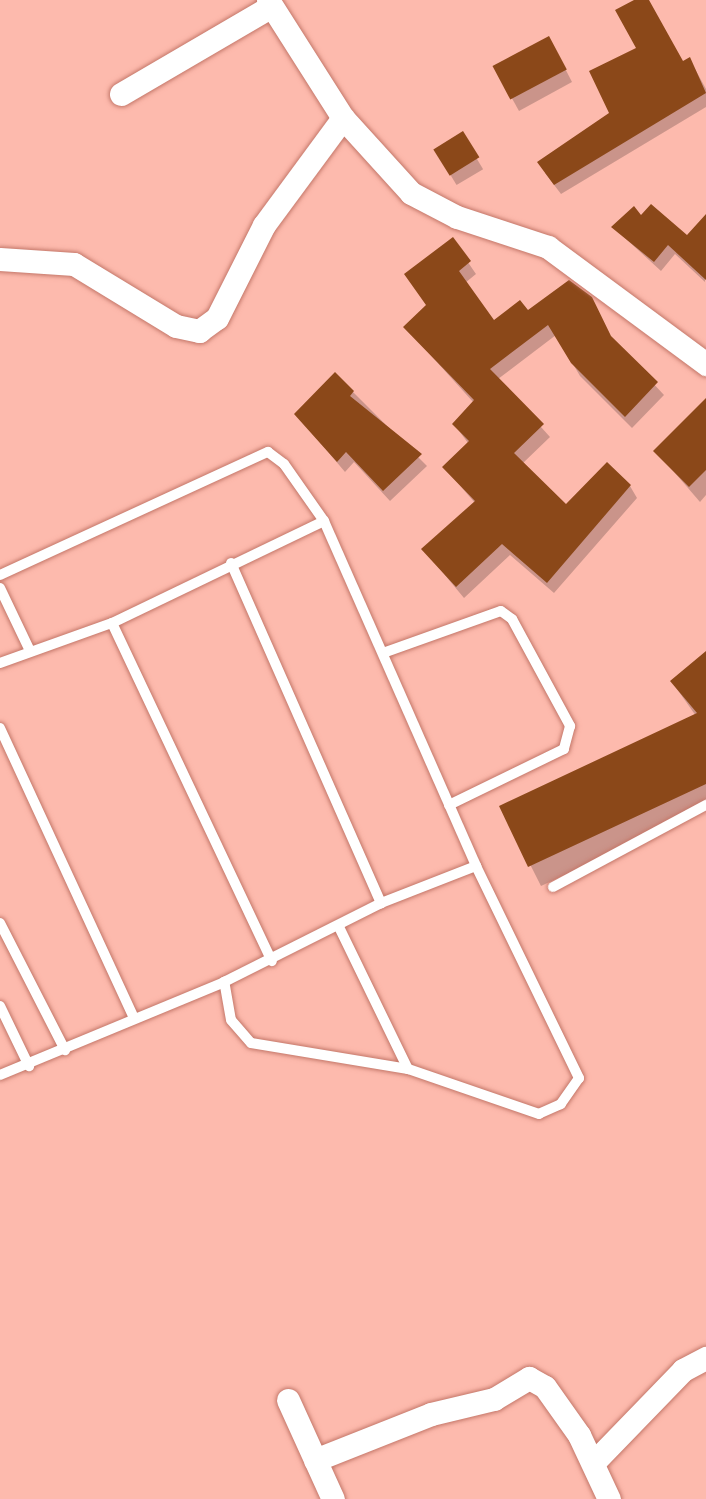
<!DOCTYPE html>
<style>
body{margin:0}
#map{position:relative;width:706px;height:1499px;overflow:hidden;background:#fdbaad;font-family:"Alegreya Sans",sans-serif}
div>[style]{position:absolute}
[style*='--x']{left:calc(var(--x)*1px);top:calc(var(--y)*1px);width:calc(var(--w)*1px);rotate:calc(var(--a)*1deg)}
.shadow>*{inset:0;background:#0003;transform-origin:0 0}
.building>*{inset:0;background:#8b4819;transform-origin:0 0}
.roads{filter:drop-shadow(0 0 2px #c47769) drop-shadow(0 0 2px #c47769)}
.service>*{height:10px;margin:-5px;padding:0 5px;transform-origin:5px;border-radius:5px;background:#fff}
.minor>*{height:23px;margin:-11.5px;padding:0 11.5px;transform-origin:11.5px;border-radius:11.5px;background:#fff}
span{translate:-50% -50%;white-space:nowrap;text-align:center;line-height:1.15;-webkit-text-stroke:7px #f4d1ca;paint-order:stroke}
</style>
<div id="map">
<div class="shadow">
<div style="clip-path:polygon(637px 0,647px 0,682px 63px,695px 69px,706px 89px,706px 107px,561px 194px,545px 173px,611px 114px,638px 49px)"></div>
<div style="clip-path:polygon(555px 49px,572px 82px,519px 111px,494px 66px)"></div>
<div style="left:462px;top:134px;width:41px;height:31px;rotate:59deg"></div>
<div style="clip-path:polygon(706px 221px,705px 282px,675px 254px,661px 271px,613px 227px,688px 237px)"></div>
<div style="clip-path:polygon(452px 239px,476px 274px,465px 283px,493px 322px,527px 313px,612px 339px,664px 395px,632px 428px,580px 376px,556px 335px,498px 379px,550px 437px,522px 464px,566px 506px,630px 486px,637px 498px,554px 593px,510px 555px,464px 598px,424px 550px,475px 503px,444px 467px,468px 443px,454px 424px,474px 403px,405px 327px,427px 306px,406px 275px)"></div>
<div style="clip-path:polygon(353px 392px,427px 466px,390px 501px,354px 462px,345px 472px,296px 414px)"></div>
<div style="clip-path:polygon(706px 401px,706px 495px,700px 502px,656px 451px)"></div>
<div style="clip-path:polygon(706px 654px,706px 809px,541px 886px,501px 807px,696px 716px,672px 682px)"></div>
</div>
<div class="building">
<div style="clip-path:polygon(634px 0,649px 0,683px 61px,690px 57px,706px 93px,554px 185px,537px 162px,609px 113px,589px 71px,636px 48px,615px 10px)"></div>
<div style="left:549px;top:36px;width:38px;height:64px;rotate:62deg"></div>
<div style="left:463px;top:131px;width:31px;height:35px;rotate:58deg"></div>
<div style="clip-path:polygon(651px 204px,687px 235px,706px 214px,706px 280px,668px 245px,654px 262px,611px 227px,634px 206px,641px 215px)"></div>
<div style="clip-path:polygon(453px 237px,471px 261px,459px 271px,494px 320px,520px 300px,528px 310px,569px 280px,592px 297px,611px 336px,658px 382px,625px 417px,571px 363px,548px 325px,490px 369px,544px 424px,514px 453px,566px 504px,607px 462px,631px 485px,547px 583px,502px 544px,456px 587px,421px 549px,475px 501px,442px 467px,469px 441px,452px 424px,474px 400px,403px 327px,426px 305px,404px 274px)"></div>
<div style="clip-path:polygon(335px 372px,354px 391px,350px 396px,422px 454px,383px 491px,346px 452px,337px 462px,294px 414px)"></div>
<div style="clip-path:polygon(706px 398px,706px 470px,689px 487px,653px 451px)"></div>
<div style="clip-path:polygon(706px 651px,706px 784px,528px 867px,499px 806px,697px 713px,670px 681px)"></div>
</div>
<div class="roads">
<div class="service">
<div style="--x:231;--y:563;--w:372;--a:66.2"></div>
<div style="--x:0;--y:575;--w:295;--a:-24.7"></div>
<div style="--x:268;--y:452;--w:20;--a:37"></div>
<div style="--x:284;--y:464;--w:70;--a:54.9"></div>
<div style="--x:0;--y:588;--w:70;--a:64.5"></div>
<div style="--x:112;--y:623;--w:374;--a:64.7"></div>
<div style="--x:383;--y:653;--w:125;--a:-19.6"></div>
<div style="--x:501;--y:611;--w:14;--a:36"></div>
<div style="--x:512;--y:619;--w:122;--a:61.5"></div>
<div style="--x:570;--y:726;--w:24;--a:105"></div>
<div style="--x:564;--y:749;--w:128;--a:154"></div>
<div style="--x:0;--y:663;--w:119;--a:-19.7"></div>
<div style="--x:112;--y:623;--w:235;--a:-25.7"></div>
<div style="--x:324;--y:521;--w:377;--a:66.2"></div>
<div style="--x:476;--y:866;--w:236;--a:64.1"></div>
<div style="--x:579;--y:1078;--w:32;--a:125"></div>
<div style="--x:561;--y:1104;--w:24;--a:156"></div>
<div style="--x:539;--y:1114;--w:139;--a:-161"></div>
<div style="--x:408;--y:1069;--w:159;--a:-170.6"></div>
<div style="--x:251;--y:1043;--w:30;--a:-131"></div>
<div style="--x:231;--y:1020;--w:39;--a:-100"></div>
<div style="--x:0;--y:728;--w:319;--a:65.2"></div>
<div style="--x:553;--y:887;--w:174;--a:-28.2"></div>
<div style="--x:0;--y:923;--w:143;--a:62.9"></div>
<div style="--x:339;--y:927;--w:158;--a:64.1"></div>
<div style="--x:0;--y:1006;--w:67;--a:64.2"></div>
<div style="--x:0;--y:1075;--w:243;--a:-22.5"></div>
<div style="--x:224;--y:982;--w:176;--a:-26.7"></div>
<div style="--x:381;--y:903;--w:102;--a:-21.3"></div>
</div>
<div class="minor">
<div style="--x:268;--y:0;--w:140;--a:57.6"></div>
<div style="--x:343;--y:118;--w:101;--a:47.8"></div>
<div style="--x:411;--y:193;--w:52;--a:27.6"></div>
<div style="--x:457;--y:217;--w:96;--a:18.2"></div>
<div style="--x:548;--y:247;--w:197;--a:36.5"></div>
<div style="--x:121;--y:94;--w:173;--a:-30.3"></div>
<div style="--x:0;--y:259;--w:74;--a:3.9"></div>
<div style="--x:74;--y:264;--w:119;--a:31.3"></div>
<div style="--x:176;--y:326;--w:24;--a:12"></div>
<div style="--x:199;--y:331;--w:22;--a:-36"></div>
<div style="--x:217;--y:318;--w:104;--a:-63.2"></div>
<div style="--x:264;--y:225;--w:133;--a:-53.6"></div>
<div style="--x:288;--y:1400;--w:109;--a:65.6"></div>
<div style="--x:315;--y:1460;--w:125;--a:-21.6"></div>
<div style="--x:431;--y:1414;--w:65;--a:-13.4"></div>
<div style="--x:494;--y:1399;--w:41;--a:-31"></div>
<div style="--x:529;--y:1378;--w:18;--a:29"></div>
<div style="--x:545;--y:1387;--w:59;--a:54.7"></div>
<div style="--x:579;--y:1435;--w:71;--a:64.9"></div>
<div style="--x:594;--y:1462;--w:128;--a:-45.9"></div>
<div style="--x:683;--y:1370;--w:26;--a:-28"></div>
</div>
</div>
</div>
